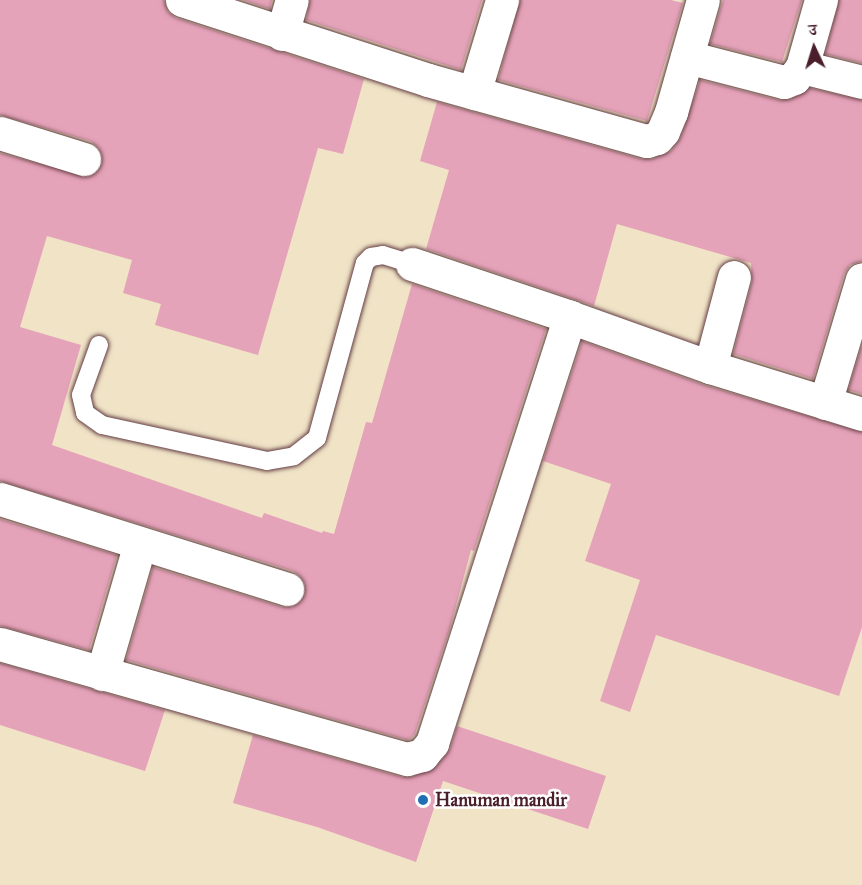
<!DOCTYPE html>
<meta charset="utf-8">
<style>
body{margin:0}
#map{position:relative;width:862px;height:885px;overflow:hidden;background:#f0e3c6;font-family:"IM FELL Great Primer","Noto Serif Devanagari",serif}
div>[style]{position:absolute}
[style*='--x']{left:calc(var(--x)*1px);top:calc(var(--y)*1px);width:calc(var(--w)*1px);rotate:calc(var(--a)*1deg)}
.building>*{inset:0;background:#e5a3b9}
.roads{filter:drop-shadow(0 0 2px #633c42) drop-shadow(0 0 2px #633c42)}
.service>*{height:18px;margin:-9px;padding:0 9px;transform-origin:9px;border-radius:9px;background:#fff}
.minor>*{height:33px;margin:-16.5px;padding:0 16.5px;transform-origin:16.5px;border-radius:16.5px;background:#fff}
.dots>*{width:16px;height:16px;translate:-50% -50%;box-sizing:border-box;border:3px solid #fff;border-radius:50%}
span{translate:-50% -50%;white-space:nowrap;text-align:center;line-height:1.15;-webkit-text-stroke:5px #fff;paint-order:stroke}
.poi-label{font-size:18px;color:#4a1f2b;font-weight:700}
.left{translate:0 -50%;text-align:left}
.north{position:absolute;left:784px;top:18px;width:60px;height:60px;-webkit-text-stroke:4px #fff;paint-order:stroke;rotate:356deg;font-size:16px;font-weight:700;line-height:24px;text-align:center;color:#4a1f2b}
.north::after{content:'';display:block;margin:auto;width:21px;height:27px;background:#4a1f2b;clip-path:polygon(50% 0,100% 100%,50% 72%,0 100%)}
</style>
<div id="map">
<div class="building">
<div style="clip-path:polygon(0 0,164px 0,168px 12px,176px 18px,364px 79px,343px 154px,318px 148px,258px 355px,155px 325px,161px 304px,123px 293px,132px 260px,47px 236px,20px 327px,81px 345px,52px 445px,262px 518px,264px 513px,322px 533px,323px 531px,334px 534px,366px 422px,372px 423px,412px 284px,546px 329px,474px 551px,471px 550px,450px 628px,415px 734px,411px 738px,407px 740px,126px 660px,153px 567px,282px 607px,292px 607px,300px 602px,305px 594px,305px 584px,300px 576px,293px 571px,0 481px,0 153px,88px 177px,97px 172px,102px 164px,102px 155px,98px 147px,90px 141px,0 115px)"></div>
<div style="clip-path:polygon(243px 0,272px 0,270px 9px)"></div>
<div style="clip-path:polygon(310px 0,482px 0,461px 70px,306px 20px)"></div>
<div style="clip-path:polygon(520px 0,671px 0,683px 3px,647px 121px,498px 80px)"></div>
<div style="clip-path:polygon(723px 0,802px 0,782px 62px,710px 44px)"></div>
<div style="clip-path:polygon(839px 0,862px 0,862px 63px,825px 54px)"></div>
<div style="clip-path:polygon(700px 80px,779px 100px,791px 99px,810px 88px,862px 100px,862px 261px,850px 265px,844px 274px,813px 379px,733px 354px,752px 282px,751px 263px,617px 224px,594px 306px,426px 249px,449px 170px,420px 161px,437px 102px,642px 159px,652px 159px,671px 151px,680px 139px)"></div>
<div style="clip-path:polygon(582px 341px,704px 385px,862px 432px,862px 627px,839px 696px,656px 635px,630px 712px,600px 701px,640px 580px,585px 561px,611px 484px,543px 461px)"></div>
<div style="clip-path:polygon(862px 345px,862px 394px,848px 390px)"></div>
<div style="clip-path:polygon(0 519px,117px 555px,89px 650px,0 626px)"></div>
<div style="clip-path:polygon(0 663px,165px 710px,145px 771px,0 725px)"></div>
<div style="clip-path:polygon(457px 726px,606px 776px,588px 829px,443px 781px,416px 862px,317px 827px,233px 803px,253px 735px,402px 777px,411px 777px,436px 767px,450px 749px)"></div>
</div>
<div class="roads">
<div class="service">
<div style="--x:99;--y:345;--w:53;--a:109.8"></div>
<div style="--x:81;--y:395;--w:18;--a:77"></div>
<div style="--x:85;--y:413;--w:21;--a:35"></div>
<div style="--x:102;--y:425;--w:169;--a:12.3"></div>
<div style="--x:267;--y:461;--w:27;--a:-10"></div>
<div style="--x:294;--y:456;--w:29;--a:-38"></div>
<div style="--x:317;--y:438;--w:181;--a:-74.7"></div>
<div style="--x:365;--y:263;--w:8;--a:-45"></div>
<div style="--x:371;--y:257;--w:12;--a:-9"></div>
<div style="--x:383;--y:255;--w:30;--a:17"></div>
</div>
<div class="minor">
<div style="--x:182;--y:0;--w:259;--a:18"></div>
<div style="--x:428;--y:80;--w:227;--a:15.6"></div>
<div style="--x:647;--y:141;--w:10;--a:-17"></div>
<div style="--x:657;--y:138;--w:9;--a:-49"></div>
<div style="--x:663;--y:131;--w:21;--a:-67"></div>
<div style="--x:671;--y:112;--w:116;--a:-74.1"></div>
<div style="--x:282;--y:34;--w:35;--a:-74"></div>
<div style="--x:687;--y:57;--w:100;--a:14.5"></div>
<div style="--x:784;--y:82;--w:11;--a:-22"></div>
<div style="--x:794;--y:78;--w:14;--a:-54"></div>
<div style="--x:802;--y:67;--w:70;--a:-74.2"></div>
<div style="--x:802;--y:67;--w:62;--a:14"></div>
<div style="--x:474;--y:93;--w:97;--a:-73.2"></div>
<div style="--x:0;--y:133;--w:88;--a:17.2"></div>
<div style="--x:412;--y:264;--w:167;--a:18.5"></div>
<div style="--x:570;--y:317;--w:149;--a:19.7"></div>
<div style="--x:710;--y:367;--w:159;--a:17.2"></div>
<div style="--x:710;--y:367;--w:93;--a:-75.1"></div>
<div style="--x:825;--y:403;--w:129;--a:-73.4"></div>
<div style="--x:0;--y:499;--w:301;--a:17.4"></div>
<div style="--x:0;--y:644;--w:423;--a:15.8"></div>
<div style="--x:407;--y:759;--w:16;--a:-15"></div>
<div style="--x:422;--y:755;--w:16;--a:-50"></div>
<div style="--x:432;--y:743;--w:448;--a:-72.1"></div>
<div style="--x:102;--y:674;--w:136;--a:-73.8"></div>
</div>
</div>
<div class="dots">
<div style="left:423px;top:800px;background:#1f6fb2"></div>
</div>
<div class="poi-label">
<span class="left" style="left:435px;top:800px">Hanuman mandir</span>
</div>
<div class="north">उ</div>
</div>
